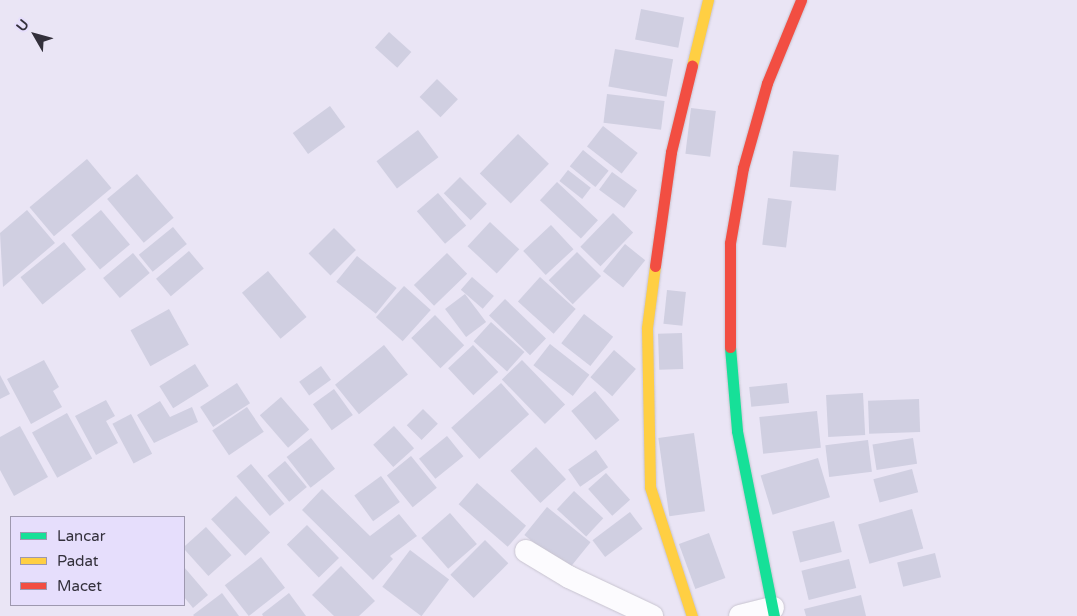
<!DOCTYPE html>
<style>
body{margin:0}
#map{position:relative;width:1077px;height:616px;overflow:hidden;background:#eae5f5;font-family:"Varela Round",sans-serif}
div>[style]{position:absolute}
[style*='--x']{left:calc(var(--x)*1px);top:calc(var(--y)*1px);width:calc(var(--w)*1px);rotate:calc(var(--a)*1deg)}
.building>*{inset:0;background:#d0cfe1;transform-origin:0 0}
.roads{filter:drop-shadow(0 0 1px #c8c4d0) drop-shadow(0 0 1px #c8c4d0)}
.street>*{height:22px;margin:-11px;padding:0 11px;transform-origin:11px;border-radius:11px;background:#fcfbfe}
.fast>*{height:11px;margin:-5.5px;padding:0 5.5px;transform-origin:5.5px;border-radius:5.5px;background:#16e098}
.slow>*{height:11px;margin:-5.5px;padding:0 5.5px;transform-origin:5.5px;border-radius:5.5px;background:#ffcf43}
.jam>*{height:11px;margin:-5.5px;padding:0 5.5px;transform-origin:5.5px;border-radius:5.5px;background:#f24e42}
span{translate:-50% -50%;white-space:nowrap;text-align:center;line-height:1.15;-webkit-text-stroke:5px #e6defc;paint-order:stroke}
.legend{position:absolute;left:10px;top:516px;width:175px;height:90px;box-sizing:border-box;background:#e6defc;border:1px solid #9e98af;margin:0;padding:6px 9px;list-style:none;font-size:15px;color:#33303b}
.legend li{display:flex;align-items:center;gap:10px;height:25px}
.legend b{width:25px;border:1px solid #9e98af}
.north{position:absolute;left:10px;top:10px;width:50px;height:50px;-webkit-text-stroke:4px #e6defc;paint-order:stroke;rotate:308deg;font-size:14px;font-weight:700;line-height:20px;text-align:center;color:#33303b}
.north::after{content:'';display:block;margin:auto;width:18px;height:22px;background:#33303b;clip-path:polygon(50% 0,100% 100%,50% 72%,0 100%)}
</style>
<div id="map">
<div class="building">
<div style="left:641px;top:9px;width:44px;height:31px;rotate:11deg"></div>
<div style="left:389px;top:32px;width:30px;height:21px;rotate:42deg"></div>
<div style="left:615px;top:49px;width:59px;height:38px;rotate:10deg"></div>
<div style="left:437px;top:79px;width:29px;height:25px;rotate:44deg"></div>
<div style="left:607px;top:94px;width:58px;height:29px;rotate:7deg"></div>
<div style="left:330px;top:106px;width:26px;height:46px;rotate:54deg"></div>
<div style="left:691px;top:108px;width:25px;height:46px;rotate:7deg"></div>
<div style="left:603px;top:126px;width:44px;height:26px;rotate:38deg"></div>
<div style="left:418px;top:130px;width:34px;height:52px;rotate:53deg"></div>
<div style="left:518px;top:134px;width:43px;height:55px;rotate:44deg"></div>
<div style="left:583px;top:150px;width:33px;height:21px;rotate:39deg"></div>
<div style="left:793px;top:151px;width:46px;height:36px;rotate:5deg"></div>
<div style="left:87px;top:159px;width:38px;height:75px;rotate:50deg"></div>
<div style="left:568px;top:170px;width:29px;height:14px;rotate:38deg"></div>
<div style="left:612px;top:172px;width:31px;height:22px;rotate:36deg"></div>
<div style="left:137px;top:174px;width:57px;height:39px;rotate:50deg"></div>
<div style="left:460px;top:177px;width:38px;height:23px;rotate:45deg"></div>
<div style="left:557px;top:182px;width:56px;height:25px;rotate:43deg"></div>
<div style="left:438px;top:193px;width:43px;height:28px;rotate:49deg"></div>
<div style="left:768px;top:198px;width:24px;height:47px;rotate:7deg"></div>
<div style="clip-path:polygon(27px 210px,55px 243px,3px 287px,0 233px)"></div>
<div style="left:101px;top:210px;width:45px;height:39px;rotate:50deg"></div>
<div style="left:613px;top:213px;width:28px;height:47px;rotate:44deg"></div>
<div style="left:490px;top:222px;width:40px;height:33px;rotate:43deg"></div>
<div style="left:551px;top:225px;width:33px;height:38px;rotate:47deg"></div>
<div style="left:173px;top:227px;width:22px;height:44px;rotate:51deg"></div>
<div style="left:334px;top:228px;width:31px;height:36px;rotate:45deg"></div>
<div style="left:64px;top:242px;width:35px;height:56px;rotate:51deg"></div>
<div style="left:625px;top:244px;width:26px;height:35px;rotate:39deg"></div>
<div style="left:189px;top:251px;width:23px;height:43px;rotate:50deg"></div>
<div style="left:577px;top:252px;width:34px;height:40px;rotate:45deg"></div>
<div style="left:133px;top:253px;width:26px;height:39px;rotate:50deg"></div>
<div style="left:447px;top:253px;width:29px;height:46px;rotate:46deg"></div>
<div style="left:357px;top:256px;width:51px;height:33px;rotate:39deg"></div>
<div style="left:268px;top:271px;width:60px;height:34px;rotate:50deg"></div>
<div style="left:472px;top:277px;width:29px;height:17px;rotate:41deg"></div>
<div style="left:540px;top:277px;width:48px;height:33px;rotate:42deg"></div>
<div style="left:404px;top:286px;width:36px;height:42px;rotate:42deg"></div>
<div style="left:667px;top:290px;width:19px;height:34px;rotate:6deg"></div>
<div style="left:465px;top:294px;width:35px;height:25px;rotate:53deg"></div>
<div style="left:505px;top:299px;width:57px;height:23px;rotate:44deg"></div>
<div style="left:169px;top:309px;width:41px;height:44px;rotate:61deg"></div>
<div style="left:584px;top:314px;width:37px;height:37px;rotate:38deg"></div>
<div style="left:435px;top:315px;width:42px;height:33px;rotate:46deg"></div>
<div style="left:491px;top:322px;width:45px;height:26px;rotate:42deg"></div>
<div style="left:682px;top:333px;width:36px;height:24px;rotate:88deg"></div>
<div style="left:550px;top:344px;width:50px;height:27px;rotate:38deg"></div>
<div style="left:384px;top:345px;width:38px;height:63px;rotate:51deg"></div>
<div style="left:473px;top:345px;width:37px;height:34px;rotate:47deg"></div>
<div style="left:614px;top:350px;width:29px;height:36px;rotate:41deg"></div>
<div style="clip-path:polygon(44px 360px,59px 387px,53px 391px,62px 407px,31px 424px,7px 379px)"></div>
<div style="left:522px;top:360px;width:62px;height:28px;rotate:46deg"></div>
<div style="left:195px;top:364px;width:26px;height:42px;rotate:58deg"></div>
<div style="left:321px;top:366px;width:17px;height:27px;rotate:54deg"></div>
<div style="clip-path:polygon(0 375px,10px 394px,0 399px)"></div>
<div style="left:237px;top:383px;width:24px;height:44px;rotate:57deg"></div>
<div style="left:501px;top:383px;width:42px;height:67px;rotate:48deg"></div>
<div style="left:787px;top:383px;width:20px;height:38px;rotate:84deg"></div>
<div style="left:334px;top:389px;width:32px;height:26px;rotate:54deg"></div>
<div style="left:595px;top:391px;width:38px;height:31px;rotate:50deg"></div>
<div style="left:863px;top:393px;width:42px;height:37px;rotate:87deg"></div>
<div style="left:281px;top:397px;width:43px;height:28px;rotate:49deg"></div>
<div style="left:919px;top:399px;width:33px;height:51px;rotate:88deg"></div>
<div style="clip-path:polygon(106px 400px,115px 416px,106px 421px,118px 443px,96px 455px,75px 416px)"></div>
<div style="clip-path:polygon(160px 401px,170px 417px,192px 407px,198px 422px,154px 443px,137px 415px)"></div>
<div style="left:247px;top:407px;width:30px;height:42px;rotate:56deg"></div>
<div style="left:423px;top:409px;width:21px;height:23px;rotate:45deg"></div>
<div style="left:817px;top:411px;width:37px;height:58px;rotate:84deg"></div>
<div style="left:67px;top:413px;width:52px;height:40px;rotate:61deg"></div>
<div style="left:131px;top:414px;width:45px;height:21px;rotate:62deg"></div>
<div style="clip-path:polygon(20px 426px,48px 477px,14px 496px,0 470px,0 437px)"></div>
<div style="left:394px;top:426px;width:30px;height:28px;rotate:48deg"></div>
<div style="left:694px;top:433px;width:79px;height:36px;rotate:82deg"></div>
<div style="left:447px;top:436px;width:26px;height:36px;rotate:51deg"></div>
<div style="left:311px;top:438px;width:39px;height:31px;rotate:52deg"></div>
<div style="left:913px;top:438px;width:26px;height:41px;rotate:81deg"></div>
<div style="left:868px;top:440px;width:32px;height:43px;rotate:83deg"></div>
<div style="left:536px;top:447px;width:44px;height:35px;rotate:47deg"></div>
<div style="left:596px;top:450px;width:21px;height:34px;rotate:55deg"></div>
<div style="left:411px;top:456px;width:41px;height:31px;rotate:51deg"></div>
<div style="left:818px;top:458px;width:41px;height:60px;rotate:73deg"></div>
<div style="left:285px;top:461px;width:34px;height:23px;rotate:50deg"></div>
<div style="left:251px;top:464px;width:52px;height:19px;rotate:50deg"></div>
<div style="left:912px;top:469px;width:24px;height:40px;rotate:75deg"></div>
<div style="left:606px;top:473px;width:36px;height:24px;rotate:48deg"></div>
<div style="left:381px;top:476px;width:32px;height:33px;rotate:54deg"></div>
<div style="left:477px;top:483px;width:65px;height:28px;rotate:41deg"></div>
<div style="clip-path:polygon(322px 489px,370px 536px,399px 514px,417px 536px,390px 556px,393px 559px,373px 580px,302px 510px)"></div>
<div style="left:574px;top:491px;width:40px;height:25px;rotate:43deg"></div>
<div style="left:236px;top:496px;width:50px;height:34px;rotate:47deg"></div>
<div style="left:547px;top:507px;width:56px;height:36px;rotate:39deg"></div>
<div style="left:912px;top:509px;width:41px;height:56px;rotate:74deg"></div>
<div style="left:630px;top:512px;width:21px;height:47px;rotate:53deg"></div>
<div style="left:450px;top:513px;width:41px;height:38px;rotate:49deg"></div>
<div style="left:834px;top:521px;width:32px;height:43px;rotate:76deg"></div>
<div style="left:307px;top:525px;width:46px;height:28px;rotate:46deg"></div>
<div style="left:206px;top:527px;width:38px;height:31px;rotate:48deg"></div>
<div style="left:709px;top:533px;width:48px;height:32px;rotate:70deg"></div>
<div style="left:485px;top:540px;width:33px;height:49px;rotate:45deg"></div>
<div style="left:410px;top:550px;width:49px;height:46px;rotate:37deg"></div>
<div style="left:935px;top:553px;width:25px;height:39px;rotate:76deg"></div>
<div style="left:261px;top:557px;width:39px;height:46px;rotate:52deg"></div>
<div style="left:849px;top:559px;width:30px;height:49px;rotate:76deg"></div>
<div style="clip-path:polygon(341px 566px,375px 601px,359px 616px,334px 616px,312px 595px)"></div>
<div style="clip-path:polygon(184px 567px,208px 595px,193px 608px,184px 597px)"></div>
<div style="clip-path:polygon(222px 593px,239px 616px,194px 616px,193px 615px)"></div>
<div style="clip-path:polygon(289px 593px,306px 616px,263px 616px,262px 614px)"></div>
<div style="clip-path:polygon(861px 595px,866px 616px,806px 616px,804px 609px)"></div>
</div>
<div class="roads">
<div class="street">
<div style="--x:526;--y:551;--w:50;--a:31.2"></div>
<div style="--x:569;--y:577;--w:92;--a:25.2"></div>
<div style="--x:740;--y:616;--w:34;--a:-14"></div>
</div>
<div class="fast">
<div style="--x:730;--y:347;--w:84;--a:85.2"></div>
<div style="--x:737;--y:431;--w:189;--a:78.7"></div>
</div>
<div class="slow">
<div style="--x:692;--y:66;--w:68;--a:-76.4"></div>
<div style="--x:655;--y:266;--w:63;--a:97.4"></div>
<div style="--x:647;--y:328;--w:159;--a:88.9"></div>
<div style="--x:650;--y:487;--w:136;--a:72"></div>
</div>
<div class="jam">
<div style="--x:655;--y:266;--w:115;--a:-82"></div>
<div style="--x:671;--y:152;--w:89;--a:-76.3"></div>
<div style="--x:730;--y:347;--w:104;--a:-90"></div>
<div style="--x:730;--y:243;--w:76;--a:-80.2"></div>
<div style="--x:743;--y:168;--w:88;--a:-74.2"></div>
<div style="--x:767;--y:83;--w:90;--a:-67.7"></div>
</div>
</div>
<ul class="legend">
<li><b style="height:6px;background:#16e098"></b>Lancar</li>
<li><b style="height:6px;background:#ffcf43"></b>Padat</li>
<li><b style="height:6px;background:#f24e42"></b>Macet</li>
</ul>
<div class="north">U</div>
</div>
